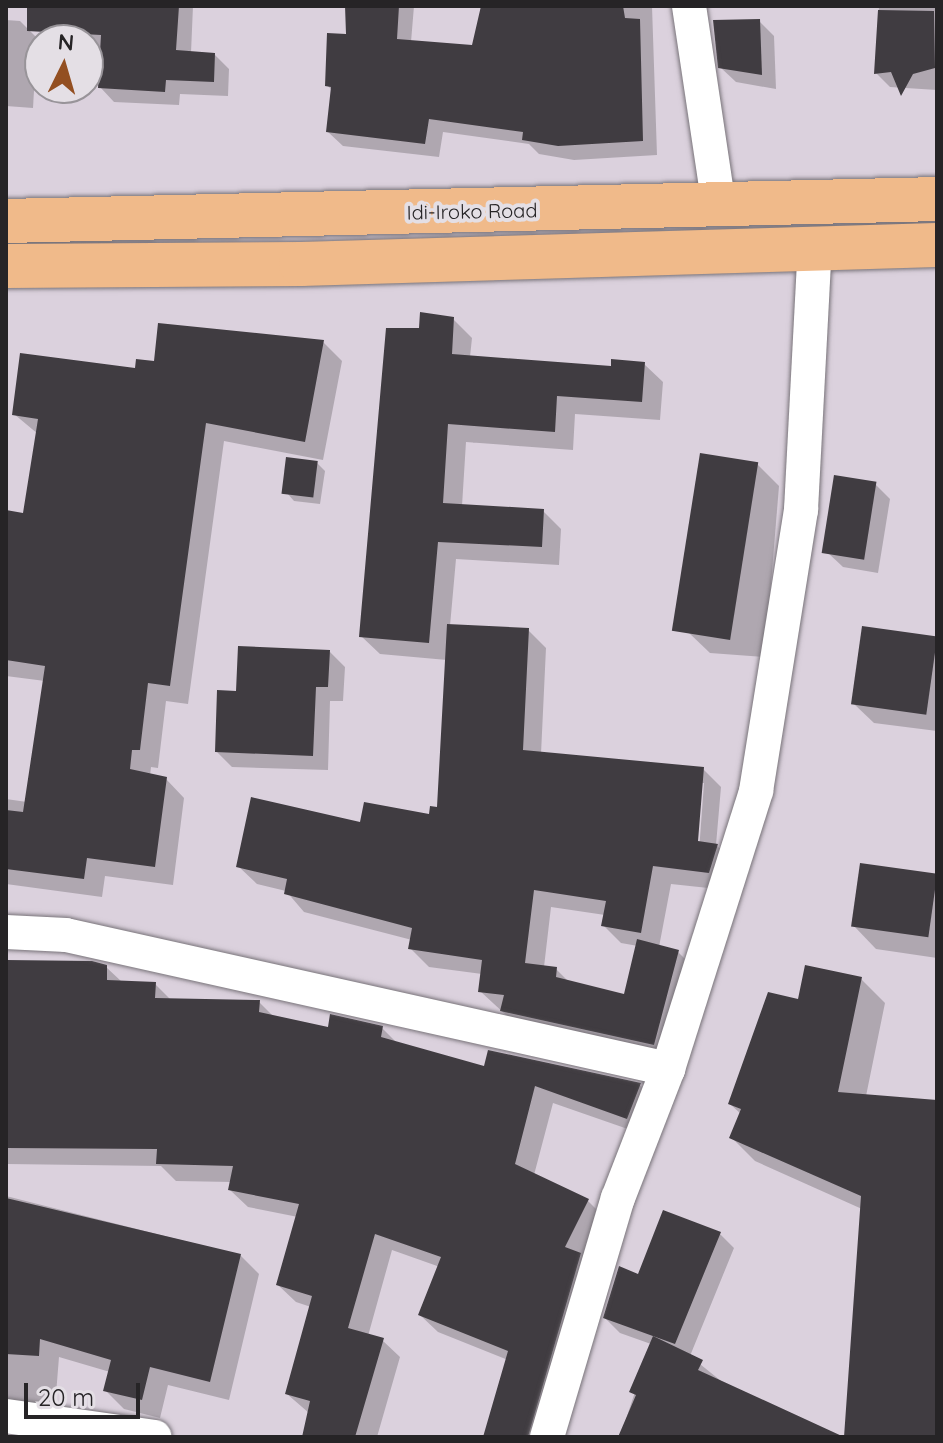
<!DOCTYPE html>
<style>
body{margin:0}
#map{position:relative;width:943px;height:1443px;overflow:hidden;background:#e4dfe5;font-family:Quicksand,sans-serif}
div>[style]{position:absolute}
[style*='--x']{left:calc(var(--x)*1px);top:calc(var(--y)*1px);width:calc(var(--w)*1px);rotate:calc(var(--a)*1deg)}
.built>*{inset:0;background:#dbd1dd}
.shadow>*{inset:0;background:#0003}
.building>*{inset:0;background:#403c41;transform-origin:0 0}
.roads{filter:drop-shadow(0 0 2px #787379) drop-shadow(0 0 2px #787379)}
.minor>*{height:34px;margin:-17px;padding:0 17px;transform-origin:17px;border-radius:17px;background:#fff}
.trunk>*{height:44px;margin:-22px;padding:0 22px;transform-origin:22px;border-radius:22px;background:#f0ba8a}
span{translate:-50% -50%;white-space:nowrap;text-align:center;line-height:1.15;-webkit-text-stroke:8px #e4dfe5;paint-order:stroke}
.street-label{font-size:20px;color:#262426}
.frame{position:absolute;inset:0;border:8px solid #262426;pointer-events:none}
.north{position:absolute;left:24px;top:24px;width:80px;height:80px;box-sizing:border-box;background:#e4dfe5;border:2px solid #989499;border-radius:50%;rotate:5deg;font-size:22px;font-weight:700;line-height:32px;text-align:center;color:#262426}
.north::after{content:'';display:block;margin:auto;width:28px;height:36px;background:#934f21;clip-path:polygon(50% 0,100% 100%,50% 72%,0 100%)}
.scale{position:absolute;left:24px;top:1383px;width:116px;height:36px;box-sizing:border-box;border:4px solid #262426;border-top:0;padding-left:10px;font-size:24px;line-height:28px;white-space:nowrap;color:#262426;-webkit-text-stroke:6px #e4dfe5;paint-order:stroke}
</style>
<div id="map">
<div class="built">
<div style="clip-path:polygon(evenodd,88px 6px,937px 6px,937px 1437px,6px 1437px,6px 7px,88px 6px,40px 40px,88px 40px,88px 88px,40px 88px,40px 40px)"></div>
</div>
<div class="shadow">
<div style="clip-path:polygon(56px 6px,193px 6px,191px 53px,215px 55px,229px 69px,228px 96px,180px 94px,179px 105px,114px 102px,100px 87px,102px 48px,88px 48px,88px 40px,63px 40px,55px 32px)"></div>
<div style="clip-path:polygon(347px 6px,414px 6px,411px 42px,474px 47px,483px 6px,652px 6px,657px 155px,574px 160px,539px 154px,529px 144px,443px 132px,439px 157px,343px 146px,328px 132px,333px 91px,327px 85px,348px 36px)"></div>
<div style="clip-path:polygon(879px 6px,937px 6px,937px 90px,890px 87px,876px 73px)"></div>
<div style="clip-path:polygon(6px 20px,20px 21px,37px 38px,33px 108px,6px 106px)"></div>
<div style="clip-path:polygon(759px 21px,774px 36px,776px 89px,736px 82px,720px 67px)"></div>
<div style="clip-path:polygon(evenodd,453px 319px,472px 338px,470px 357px,612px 368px,644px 364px,663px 382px,660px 420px,575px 414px,573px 450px,466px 442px,462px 506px,543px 511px,561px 529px,559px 565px,456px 559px,450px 626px,528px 630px,546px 648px,541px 754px,703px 769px,721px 787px,716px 845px,735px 863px,727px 890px,671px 884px,659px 947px,678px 952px,696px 970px,672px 1062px,520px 1028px,480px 991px,482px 974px,429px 967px,411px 949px,412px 940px,304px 912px,286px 891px,257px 884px,238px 866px,361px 824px,431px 816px,439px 809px,447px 660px,380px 654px,361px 636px,420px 329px,453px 319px,700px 783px,704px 783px,699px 851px,695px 851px,700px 783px,453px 319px,551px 907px,605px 915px,603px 925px,621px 943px,638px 946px,625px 996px,570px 983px,556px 969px,544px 967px,551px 907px)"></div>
<div style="clip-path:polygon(323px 342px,342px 361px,323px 460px,224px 441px,188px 704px,166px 701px,158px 768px,151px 767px,150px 776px,166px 779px,184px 798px,173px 885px,105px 876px,102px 897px,6px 884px,6px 799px,27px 802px,45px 681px,6px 676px,6px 512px,25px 515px,38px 434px,14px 414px,156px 363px)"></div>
<div style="clip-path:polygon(317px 463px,325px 471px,320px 504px,294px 501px,287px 493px)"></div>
<div style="clip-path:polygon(757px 464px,779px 486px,765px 657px,710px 653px,688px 632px)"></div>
<div style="clip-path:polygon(875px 484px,890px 499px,878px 573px,843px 567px,827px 552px)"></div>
<div style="clip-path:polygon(937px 638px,937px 731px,874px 723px,854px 704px)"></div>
<div style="clip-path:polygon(330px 652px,345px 667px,343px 701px,330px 701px,328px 770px,232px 767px,217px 752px,238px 693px)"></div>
<div style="clip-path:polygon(937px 876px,937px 958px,876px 949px,853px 925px)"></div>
<div style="clip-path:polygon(106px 967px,122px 982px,155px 984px,171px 1000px,259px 1002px,275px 1018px,329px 1030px,382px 1028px,398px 1044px,485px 1069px,640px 1085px,657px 1103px,645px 1135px,553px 1103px,534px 1175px,588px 1201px,605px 1218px,552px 1437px,494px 1437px,508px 1360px,438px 1332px,420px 1315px,440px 1267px,392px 1250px,368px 1336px,382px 1340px,400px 1357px,377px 1437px,313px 1437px,309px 1413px,287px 1394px,311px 1307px,296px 1302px,278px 1285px,298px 1217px,248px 1207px,230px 1190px,232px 1182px,176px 1181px,161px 1166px,6px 1164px,6px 973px)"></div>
<div style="clip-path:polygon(861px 979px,885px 1003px,866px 1096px,937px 1102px,937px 1437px,845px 1437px,862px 1209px,755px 1161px,731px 1137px,741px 1114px,730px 1104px,799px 1001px)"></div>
<div style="clip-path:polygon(6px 1196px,240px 1255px,259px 1274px,229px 1400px,168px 1385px,160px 1418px,124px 1409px,105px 1390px,110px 1372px,59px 1357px,55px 1407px,6px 1404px)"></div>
<div style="clip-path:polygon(719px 1233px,734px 1248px,690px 1356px,726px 1385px,840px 1437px,620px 1437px,651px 1344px,620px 1333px,605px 1318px,640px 1276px)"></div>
</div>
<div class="building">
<div style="clip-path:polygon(27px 6px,179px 6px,176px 50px,215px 53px,214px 82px,166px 80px,165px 92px,98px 88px,101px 35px,27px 31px)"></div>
<div style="clip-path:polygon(345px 6px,399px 6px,397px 39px,472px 45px,481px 6px,623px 6px,625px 18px,640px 19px,643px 141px,558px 146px,522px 140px,523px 132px,429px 119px,425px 144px,326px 132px,331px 87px,325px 86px,327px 33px,346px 34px)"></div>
<div style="clip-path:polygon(878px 10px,934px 11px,935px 68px,913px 74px,901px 96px,891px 72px,874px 74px)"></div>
<div style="clip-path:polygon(760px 19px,762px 75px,718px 68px,713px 20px)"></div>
<div style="clip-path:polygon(420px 312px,454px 317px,452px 354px,611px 366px,611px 359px,645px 362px,642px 402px,557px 396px,555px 432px,448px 424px,443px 503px,544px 509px,542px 547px,438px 542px,429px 643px,359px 637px,386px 328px,419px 328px)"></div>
<div style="clip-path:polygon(158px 323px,324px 340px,305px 442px,206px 423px,170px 686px,148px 683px,140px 750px,132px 750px,130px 769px,167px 777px,155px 867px,87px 858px,84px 879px,6px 869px,6px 810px,23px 812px,45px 666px,6px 660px,6px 510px,23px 513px,38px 419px,12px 415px,20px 353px,135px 368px,136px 359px,154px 361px)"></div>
<div style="left:700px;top:453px;width:59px;height:180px;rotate:9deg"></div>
<div style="left:286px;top:457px;width:32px;height:37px;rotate:7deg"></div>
<div style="left:834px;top:475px;width:43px;height:79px;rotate:9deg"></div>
<div style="clip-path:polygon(447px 624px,529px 628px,523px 750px,704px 767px,698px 841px,718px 844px,709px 873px,653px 866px,641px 933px,601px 926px,606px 901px,534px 890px,525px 963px,557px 967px,556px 977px,624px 994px,637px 939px,679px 950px,654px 1045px,500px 1011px,504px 995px,478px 992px,482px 960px,408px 949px,412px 928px,284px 894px,287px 879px,236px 867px,251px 797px,360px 822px,364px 802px,429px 814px,430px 806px,437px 807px)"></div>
<div style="left:862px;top:626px;width:76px;height:79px;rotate:8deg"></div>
<div style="clip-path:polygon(238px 646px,330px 650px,328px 687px,316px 687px,313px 756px,215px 752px,217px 690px,236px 691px)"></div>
<div style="left:860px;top:863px;width:78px;height:64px;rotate:8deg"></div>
<div style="clip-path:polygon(6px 960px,92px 961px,107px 965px,107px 980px,156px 982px,155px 998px,260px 1000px,259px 1012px,328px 1027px,330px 1014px,383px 1026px,381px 1037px,484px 1066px,488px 1050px,641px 1083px,627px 1119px,535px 1086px,515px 1164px,589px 1199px,565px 1247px,581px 1253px,528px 1437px,483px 1437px,508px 1351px,418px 1315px,441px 1257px,375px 1234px,348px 1328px,384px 1338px,355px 1437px,302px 1437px,310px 1401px,285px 1394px,312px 1296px,276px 1285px,299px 1204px,228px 1190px,233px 1166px,156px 1164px,157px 1149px,6px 1148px)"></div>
<div style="clip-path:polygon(805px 965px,862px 977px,838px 1092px,937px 1100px,937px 1437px,618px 1437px,636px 1395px,629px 1392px,653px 1336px,703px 1360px,698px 1370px,844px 1437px,861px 1196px,729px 1138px,741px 1109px,728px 1104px,768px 992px,798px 999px)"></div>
<div style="clip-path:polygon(6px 1198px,241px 1254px,210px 1382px,150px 1367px,142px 1400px,103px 1391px,111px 1360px,40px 1339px,39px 1356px,6px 1354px)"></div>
<div style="clip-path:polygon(663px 1210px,721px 1232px,675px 1344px,603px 1318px,619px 1266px,638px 1274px)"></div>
</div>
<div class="roads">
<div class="minor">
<div style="--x:689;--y:6;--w:202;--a:81.5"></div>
<div style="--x:6;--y:932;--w:60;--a:2.9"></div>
<div style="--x:66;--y:935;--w:617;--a:12.55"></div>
<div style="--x:6;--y:1416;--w:150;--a:8"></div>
<div style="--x:547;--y:1437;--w:249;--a:-73.5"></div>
<div style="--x:618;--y:1198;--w:138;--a:-68.8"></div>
<div style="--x:668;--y:1069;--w:292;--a:-72.4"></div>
<div style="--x:756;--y:791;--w:285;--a:-80.9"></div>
<div style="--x:801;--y:510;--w:265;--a:-87"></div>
</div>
<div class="trunk">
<div style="--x:6;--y:221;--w:931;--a:-1.35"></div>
<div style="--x:6;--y:266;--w:295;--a:-0.4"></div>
<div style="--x:301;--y:264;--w:636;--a:-1.71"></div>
</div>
</div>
<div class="street-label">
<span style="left:472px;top:211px;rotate:-1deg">Idi-Iroko Road</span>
</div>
<div class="frame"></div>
<div class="north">N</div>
<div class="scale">20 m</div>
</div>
